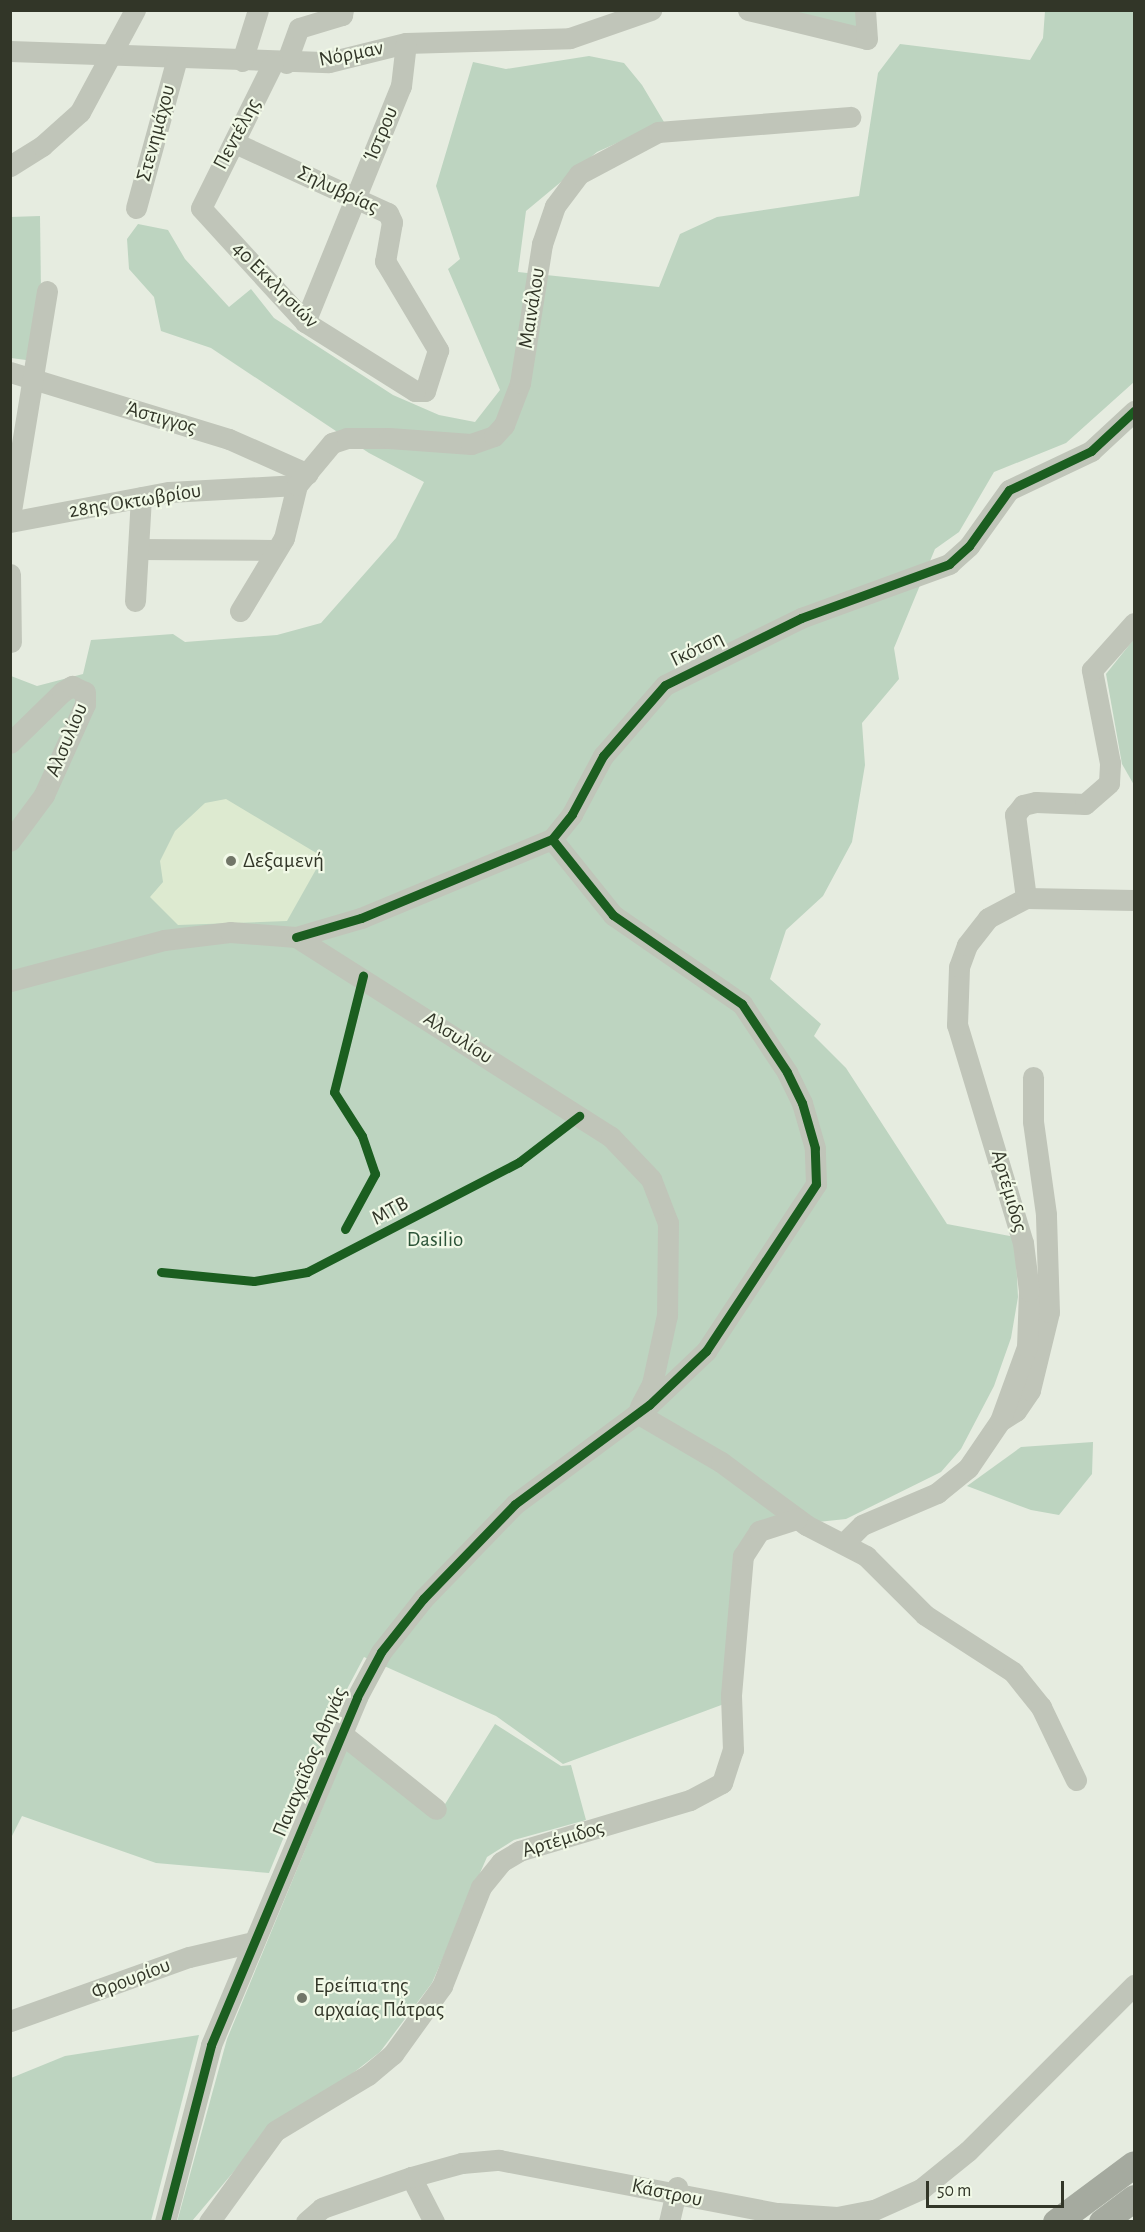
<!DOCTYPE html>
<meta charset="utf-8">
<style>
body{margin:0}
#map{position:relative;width:1145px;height:2232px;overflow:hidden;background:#e6ece0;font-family:"Alegreya Sans",sans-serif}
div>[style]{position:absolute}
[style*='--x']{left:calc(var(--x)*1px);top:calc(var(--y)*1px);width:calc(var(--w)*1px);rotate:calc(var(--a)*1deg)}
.green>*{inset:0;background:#bdd4c0}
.plaza>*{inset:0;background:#ddead0}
.minor>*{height:21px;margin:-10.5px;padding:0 10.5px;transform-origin:10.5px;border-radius:10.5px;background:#c0c5b9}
.major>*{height:27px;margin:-13.5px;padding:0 13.5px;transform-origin:13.5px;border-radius:13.5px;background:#a5aa9f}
.cycleway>*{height:9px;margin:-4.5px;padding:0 4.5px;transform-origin:4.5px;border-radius:4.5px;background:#1b5e20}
.dots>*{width:16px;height:16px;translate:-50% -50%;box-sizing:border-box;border:3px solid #f1f9e7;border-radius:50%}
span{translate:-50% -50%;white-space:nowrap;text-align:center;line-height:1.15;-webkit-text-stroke:4.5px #f1f9e7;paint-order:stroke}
.street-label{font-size:21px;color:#323628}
.poi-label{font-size:21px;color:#323628}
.left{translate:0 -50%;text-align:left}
.park-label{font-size:21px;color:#2c5438}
.frame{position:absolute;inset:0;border:12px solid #323628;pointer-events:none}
.scale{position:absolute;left:926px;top:2181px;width:138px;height:27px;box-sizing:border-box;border:3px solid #323628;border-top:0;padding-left:8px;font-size:18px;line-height:21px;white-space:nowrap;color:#323628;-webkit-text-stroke:4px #f1f9e7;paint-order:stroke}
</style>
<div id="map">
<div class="green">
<div style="clip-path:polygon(753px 11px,865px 11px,868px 36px)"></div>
<div style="clip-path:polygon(1045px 11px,1134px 11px,1134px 382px,1066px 443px,994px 472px,959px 532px,935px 549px,894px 648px,899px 679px,862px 723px,865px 765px,852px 842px,823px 896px,786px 930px,770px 979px,821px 1024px,814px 1036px,846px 1068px,947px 1224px,1015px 1237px,1018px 1297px,1011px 1338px,994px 1386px,961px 1449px,941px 1472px,846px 1519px,752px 1529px,724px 1704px,563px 1764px,496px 1716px,364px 1657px,337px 1708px,269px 1873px,156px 1863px,22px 1816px,11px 1838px,11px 676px,37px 686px,83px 674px,91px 640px,173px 634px,185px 642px,277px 635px,321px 623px,396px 538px,424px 482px,369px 453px,211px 348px,161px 331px,154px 297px,129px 269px,127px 239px,138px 224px,168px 230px,185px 259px,229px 307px,251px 289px,274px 318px,393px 395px,439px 415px,475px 422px,500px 390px,448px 269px,460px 259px,436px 186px,473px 62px,506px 69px,589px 56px,624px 63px,642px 85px,664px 122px,597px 152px,526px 211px,518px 272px,659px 287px,680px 234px,717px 217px,859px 196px,878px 73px,900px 44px,1030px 60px,1043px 38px)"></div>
<div style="clip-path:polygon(40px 216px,41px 291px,26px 360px,11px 358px,10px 217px)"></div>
<div style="clip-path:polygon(1134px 639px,1134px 785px,1122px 764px,1106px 674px)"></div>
<div style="clip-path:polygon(1093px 1442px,1092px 1474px,1059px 1515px,1031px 1510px,967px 1486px,1021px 1447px)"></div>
<div style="clip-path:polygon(495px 1724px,561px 1766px,571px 1765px,586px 1820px,514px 1840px,487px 1857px,432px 1983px,380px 2052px,348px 2077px,279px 2118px,192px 2221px,177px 2222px,227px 2039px,347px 1748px,437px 1817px)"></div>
<div style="clip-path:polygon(199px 2035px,151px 2221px,11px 2221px,11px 2078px,65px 2056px)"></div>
</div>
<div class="plaza">
<div style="clip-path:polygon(226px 799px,323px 857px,287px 921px,178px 925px,150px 897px,163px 882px,160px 861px,175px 831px,205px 803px)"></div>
</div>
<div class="minor">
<div style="--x:748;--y:10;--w:122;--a:13.7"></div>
<div style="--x:867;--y:39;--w:29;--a:-94"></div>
<div style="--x:10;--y:51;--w:319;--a:2"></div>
<div style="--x:329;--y:62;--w:79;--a:-13.9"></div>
<div style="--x:406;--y:43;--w:164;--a:-1.7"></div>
<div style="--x:570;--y:38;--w:86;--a:-19.1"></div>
<div style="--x:242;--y:61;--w:53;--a:-72.6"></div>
<div style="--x:286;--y:63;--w:37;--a:-70"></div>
<div style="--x:299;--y:28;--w:45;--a:-16.8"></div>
<div style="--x:342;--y:15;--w:5;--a:-79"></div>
<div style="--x:235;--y:143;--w:168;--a:24.6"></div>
<div style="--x:388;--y:213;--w:10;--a:66"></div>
<div style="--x:392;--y:222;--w:40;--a:100"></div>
<div style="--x:385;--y:261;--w:104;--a:59.2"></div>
<div style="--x:438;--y:350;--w:43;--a:107.6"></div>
<div style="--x:425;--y:391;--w:10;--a:180"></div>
<div style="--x:415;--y:391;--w:130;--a:-147.9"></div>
<div style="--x:305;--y:322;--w:154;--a:-132.4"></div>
<div style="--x:201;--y:208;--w:162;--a:-63.6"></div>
<div style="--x:10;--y:166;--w:38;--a:-32"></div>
<div style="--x:42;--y:146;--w:51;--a:-41.8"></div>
<div style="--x:80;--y:112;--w:116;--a:-61.7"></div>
<div style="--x:136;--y:208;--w:156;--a:-74.7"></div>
<div style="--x:305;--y:322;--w:255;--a:-67.9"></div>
<div style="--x:401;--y:86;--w:43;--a:-83.4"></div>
<div style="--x:10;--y:372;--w:229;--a:17"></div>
<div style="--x:229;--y:439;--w:86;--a:23.9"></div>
<div style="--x:10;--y:517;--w:229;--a:-80.7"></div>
<div style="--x:10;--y:522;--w:162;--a:-10.7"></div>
<div style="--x:169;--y:492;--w:128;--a:-3.1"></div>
<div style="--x:138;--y:549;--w:135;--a:0.4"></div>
<div style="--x:10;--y:574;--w:68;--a:89.2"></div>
<div style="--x:135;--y:601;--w:104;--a:-86.7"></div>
<div style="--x:240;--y:611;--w:85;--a:-58.9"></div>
<div style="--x:284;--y:538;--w:55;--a:-76.2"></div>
<div style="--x:297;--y:485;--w:55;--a:-50.2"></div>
<div style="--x:332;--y:443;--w:16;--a:-18"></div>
<div style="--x:347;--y:438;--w:42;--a:0"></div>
<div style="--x:389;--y:438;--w:82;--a:4.2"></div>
<div style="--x:471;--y:444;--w:24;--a:-19"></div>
<div style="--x:494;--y:436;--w:15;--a:-48"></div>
<div style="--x:504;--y:425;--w:45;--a:-69.1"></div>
<div style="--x:520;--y:383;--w:141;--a:-81"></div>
<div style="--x:542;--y:244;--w:40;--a:-71.1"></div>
<div style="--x:555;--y:206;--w:40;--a:-53"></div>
<div style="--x:579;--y:174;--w:89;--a:-28"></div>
<div style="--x:658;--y:132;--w:193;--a:-4.5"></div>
<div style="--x:10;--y:743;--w:73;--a:-44.4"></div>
<div style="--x:62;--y:692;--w:12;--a:-31"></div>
<div style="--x:72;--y:686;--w:14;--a:25"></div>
<div style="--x:85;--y:692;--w:12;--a:90"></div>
<div style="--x:85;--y:704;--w:100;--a:114.3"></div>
<div style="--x:44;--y:795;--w:57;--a:126.5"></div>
<div style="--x:1026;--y:898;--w:84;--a:-97.5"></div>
<div style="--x:1015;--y:815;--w:13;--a:-51"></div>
<div style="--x:1023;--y:805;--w:13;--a:-13"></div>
<div style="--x:1036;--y:802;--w:49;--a:2.3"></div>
<div style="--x:1085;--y:804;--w:32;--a:-41"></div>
<div style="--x:1109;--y:783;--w:20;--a:-87"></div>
<div style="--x:1110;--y:763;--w:95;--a:-101"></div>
<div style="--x:1092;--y:670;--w:63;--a:-48.2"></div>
<div style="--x:296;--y:937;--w:68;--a:-16.3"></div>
<div style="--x:361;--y:918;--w:207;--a:-22.5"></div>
<div style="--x:552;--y:839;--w:32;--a:-51"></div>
<div style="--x:572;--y:814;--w:66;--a:-61.9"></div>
<div style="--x:603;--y:756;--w:94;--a:-48.9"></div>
<div style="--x:665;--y:685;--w:152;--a:-26.2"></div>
<div style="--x:801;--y:618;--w:158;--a:-20"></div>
<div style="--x:949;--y:564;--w:27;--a:-42"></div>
<div style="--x:969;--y:546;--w:69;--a:-54.5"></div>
<div style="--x:1009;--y:490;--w:91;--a:-25.4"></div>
<div style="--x:1091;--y:451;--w:59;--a:-42.9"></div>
<div style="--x:10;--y:981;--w:159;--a:-14.9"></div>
<div style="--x:164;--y:940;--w:66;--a:-6.9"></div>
<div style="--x:230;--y:932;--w:66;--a:4.3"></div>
<div style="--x:296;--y:937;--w:373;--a:32.4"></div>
<div style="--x:611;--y:1137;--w:58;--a:46.4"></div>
<div style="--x:651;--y:1179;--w:47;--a:68.9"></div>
<div style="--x:668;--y:1223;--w:92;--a:90.6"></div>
<div style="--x:667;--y:1315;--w:71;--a:102.3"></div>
<div style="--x:652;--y:1384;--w:26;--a:118"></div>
<div style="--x:637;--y:1413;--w:97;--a:30.3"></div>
<div style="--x:721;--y:1462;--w:106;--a:36.5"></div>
<div style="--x:806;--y:1525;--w:68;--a:27.3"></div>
<div style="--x:866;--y:1556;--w:83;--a:45"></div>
<div style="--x:925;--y:1615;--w:105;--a:32.9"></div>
<div style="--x:1013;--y:1672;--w:45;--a:51.3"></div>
<div style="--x:1041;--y:1707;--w:81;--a:64.4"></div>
<div style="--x:1003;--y:1419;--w:15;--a:-32"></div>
<div style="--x:1016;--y:1411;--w:25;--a:-56"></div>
<div style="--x:1030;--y:1390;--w:80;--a:-76.3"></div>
<div style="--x:1049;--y:1312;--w:98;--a:-91.8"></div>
<div style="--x:1046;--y:1214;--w:94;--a:-98"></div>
<div style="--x:1033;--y:1121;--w:44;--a:-90"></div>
<div style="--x:844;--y:1543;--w:25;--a:-45"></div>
<div style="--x:862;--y:1525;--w:82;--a:-23.1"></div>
<div style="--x:937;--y:1493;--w:40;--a:-39"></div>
<div style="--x:968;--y:1468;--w:57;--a:-55.8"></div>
<div style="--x:1000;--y:1421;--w:79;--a:-70"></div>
<div style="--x:1027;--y:1347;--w:56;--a:-88"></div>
<div style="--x:1029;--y:1291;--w:48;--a:-97.1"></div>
<div style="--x:1023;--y:1243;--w:228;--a:-106.8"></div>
<div style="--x:957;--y:1025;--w:58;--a:-88"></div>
<div style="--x:959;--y:967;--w:23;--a:-70"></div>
<div style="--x:967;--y:945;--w:34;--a:-52"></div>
<div style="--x:988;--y:918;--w:43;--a:-27.8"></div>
<div style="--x:1026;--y:898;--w:108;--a:1.1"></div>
<div style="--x:342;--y:1734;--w:120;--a:38.6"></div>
<div style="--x:10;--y:2021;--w:190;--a:-19.7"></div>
<div style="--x:189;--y:1957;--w:66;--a:-13.2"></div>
<div style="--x:411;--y:2177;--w:51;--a:62.9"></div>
<div style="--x:165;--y:2222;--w:183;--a:-75.4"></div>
<div style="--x:211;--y:2045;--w:377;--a:-67.2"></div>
<div style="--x:357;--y:1697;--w:51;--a:-61.9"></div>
<div style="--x:381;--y:1652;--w:68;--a:-51.6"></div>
<div style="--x:423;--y:1599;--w:132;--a:-45.9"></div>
<div style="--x:515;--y:1504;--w:167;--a:-36.5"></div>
<div style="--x:649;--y:1405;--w:79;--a:-43.5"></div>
<div style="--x:706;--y:1351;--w:200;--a:-56.6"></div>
<div style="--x:816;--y:1184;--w:36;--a:-92"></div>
<div style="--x:815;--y:1148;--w:47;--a:-106.1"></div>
<div style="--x:802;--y:1103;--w:34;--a:-116"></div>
<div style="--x:787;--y:1072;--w:82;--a:-123.5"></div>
<div style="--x:742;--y:1004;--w:157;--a:-145.4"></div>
<div style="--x:613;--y:915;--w:97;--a:-128.8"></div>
<div style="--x:209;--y:2222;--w:112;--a:-54"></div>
<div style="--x:275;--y:2131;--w:109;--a:-31.1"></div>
<div style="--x:368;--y:2075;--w:33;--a:-40"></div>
<div style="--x:393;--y:2054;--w:84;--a:-54.2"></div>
<div style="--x:442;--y:1986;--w:106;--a:-68.5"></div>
<div style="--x:481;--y:1887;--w:32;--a:-51"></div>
<div style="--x:501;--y:1862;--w:21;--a:-31"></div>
<div style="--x:519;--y:1851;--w:178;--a:-16.6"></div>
<div style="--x:690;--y:1800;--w:36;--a:-28"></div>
<div style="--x:722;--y:1783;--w:35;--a:-72"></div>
<div style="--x:733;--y:1750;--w:55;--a:-92.1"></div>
<div style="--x:731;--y:1695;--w:140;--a:-85.1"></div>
<div style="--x:743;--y:1556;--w:30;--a:-57"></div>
<div style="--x:759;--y:1531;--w:40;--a:-18"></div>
<div style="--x:306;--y:2222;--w:21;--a:-41"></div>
<div style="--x:322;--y:2208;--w:94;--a:-19.2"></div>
<div style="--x:411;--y:2177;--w:53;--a:-15.4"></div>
<div style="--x:462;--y:2163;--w:37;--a:-5"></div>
<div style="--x:499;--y:2160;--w:284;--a:10.8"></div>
<div style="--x:778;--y:2213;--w:59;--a:3.9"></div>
<div style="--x:837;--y:2217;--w:38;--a:-11"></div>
<div style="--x:874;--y:2210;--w:51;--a:-24.1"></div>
<div style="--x:921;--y:2189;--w:60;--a:-39"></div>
<div style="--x:968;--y:2151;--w:235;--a:-45"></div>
<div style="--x:669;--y:2222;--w:36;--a:-77"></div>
</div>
<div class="major">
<div style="--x:1056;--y:2222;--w:97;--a:-36.6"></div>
<div style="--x:1102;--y:2222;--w:40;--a:-37"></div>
</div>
<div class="cycleway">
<div style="--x:296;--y:937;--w:68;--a:-16.3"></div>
<div style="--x:361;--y:918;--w:207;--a:-22.5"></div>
<div style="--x:552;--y:839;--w:32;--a:-51"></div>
<div style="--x:572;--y:814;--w:66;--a:-61.9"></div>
<div style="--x:603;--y:756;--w:94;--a:-48.9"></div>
<div style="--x:665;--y:685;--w:152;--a:-26.2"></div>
<div style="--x:801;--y:618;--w:158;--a:-20"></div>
<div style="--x:949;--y:564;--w:27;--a:-42"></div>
<div style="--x:969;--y:546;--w:69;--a:-54.5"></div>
<div style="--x:1009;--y:490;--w:91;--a:-25.4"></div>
<div style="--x:1091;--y:451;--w:59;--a:-42.9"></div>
<div style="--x:345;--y:1229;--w:63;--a:-61.4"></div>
<div style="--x:375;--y:1174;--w:40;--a:-108.9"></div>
<div style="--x:362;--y:1136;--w:52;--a:-122.5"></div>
<div style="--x:334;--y:1092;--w:120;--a:-76"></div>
<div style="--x:161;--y:1272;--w:93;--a:5.5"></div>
<div style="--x:254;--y:1281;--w:54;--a:-9.6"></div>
<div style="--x:307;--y:1272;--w:239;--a:-27.4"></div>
<div style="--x:519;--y:1162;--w:76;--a:-37.5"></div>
<div style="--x:165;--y:2222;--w:183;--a:-75.4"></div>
<div style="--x:211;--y:2045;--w:377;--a:-67.2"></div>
<div style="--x:357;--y:1697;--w:51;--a:-61.9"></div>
<div style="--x:381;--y:1652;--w:68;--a:-51.6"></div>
<div style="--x:423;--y:1599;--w:132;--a:-45.9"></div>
<div style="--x:515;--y:1504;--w:167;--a:-36.5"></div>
<div style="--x:649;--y:1405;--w:79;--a:-43.5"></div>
<div style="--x:706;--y:1351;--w:200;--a:-56.6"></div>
<div style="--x:816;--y:1184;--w:36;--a:-92"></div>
<div style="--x:815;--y:1148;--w:47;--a:-106.1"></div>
<div style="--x:802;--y:1103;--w:34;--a:-116"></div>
<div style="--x:787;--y:1072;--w:82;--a:-123.5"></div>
<div style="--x:742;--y:1004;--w:157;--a:-145.4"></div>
<div style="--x:613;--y:915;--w:97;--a:-128.8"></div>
</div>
<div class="dots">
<div style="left:231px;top:861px;background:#717668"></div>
<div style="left:302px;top:1998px;background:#717668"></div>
</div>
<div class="street-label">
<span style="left:351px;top:54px;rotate:-11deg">Νόρμαν</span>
<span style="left:156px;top:133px;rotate:-75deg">Στενημάχου</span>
<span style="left:237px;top:134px;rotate:-62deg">Πεντέλης</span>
<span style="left:381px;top:134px;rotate:-67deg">Ίστρου</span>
<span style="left:338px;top:190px;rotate:25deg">Σηλυβρίας</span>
<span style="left:275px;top:285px;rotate:45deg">40 Εκκλησιών</span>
<span style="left:532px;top:308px;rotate:-81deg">Μαινάλου</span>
<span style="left:161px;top:418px;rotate:16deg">Άστιγγος</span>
<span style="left:135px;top:501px;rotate:-9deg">28ης Οκτωβρίου</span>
<span style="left:697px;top:649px;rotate:-26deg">Γκότση</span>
<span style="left:67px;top:740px;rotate:-67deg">Αλσυλίου</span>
<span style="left:458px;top:1038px;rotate:33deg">Αλσυλίου</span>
<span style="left:1009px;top:1191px;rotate:74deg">Αρτέμιδος</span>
<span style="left:390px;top:1211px;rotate:-28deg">MTB</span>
<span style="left:310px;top:1762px;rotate:-67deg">Παναχαΐδος Αθηνάς</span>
<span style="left:563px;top:1839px;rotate:-17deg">Αρτέμιδος</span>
<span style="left:131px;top:1979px;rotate:-21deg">Φρουρίου</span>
<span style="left:667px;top:2193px;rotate:12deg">Κάστρου</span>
</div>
<div class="poi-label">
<span class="left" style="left:243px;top:861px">Δεξαμενή</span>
<span class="left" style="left:314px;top:1998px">Ερείπια της<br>αρχαίας Πάτρας</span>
</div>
<div class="park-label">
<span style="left:435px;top:1240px">Dasilio</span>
</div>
<div class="frame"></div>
<div class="scale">50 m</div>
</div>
